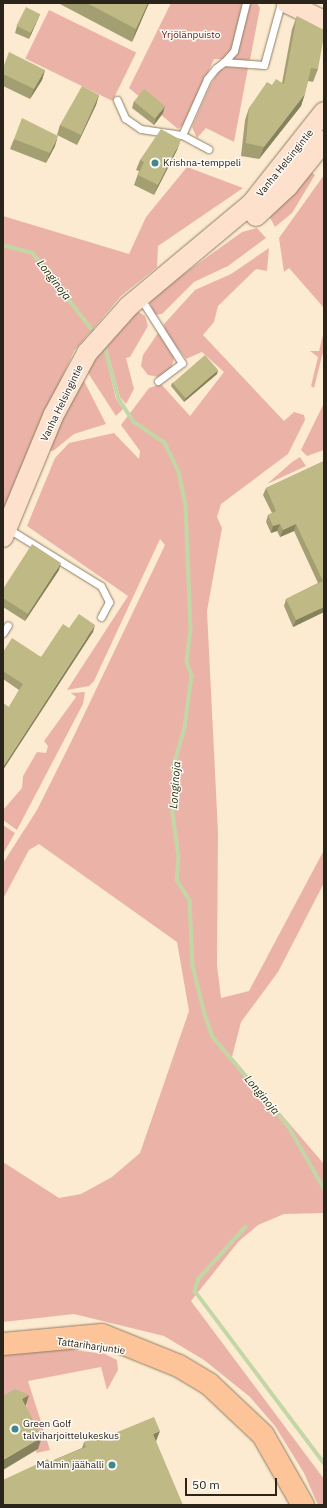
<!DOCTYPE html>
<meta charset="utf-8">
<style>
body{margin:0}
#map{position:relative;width:327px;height:1508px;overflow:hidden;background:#fcebd0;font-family:"IBM Plex Sans",sans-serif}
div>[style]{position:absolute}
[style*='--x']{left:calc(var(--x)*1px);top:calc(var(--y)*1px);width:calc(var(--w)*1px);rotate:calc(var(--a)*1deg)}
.green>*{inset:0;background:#ebb3a7;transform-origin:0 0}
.stream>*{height:3.5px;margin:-1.75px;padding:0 1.75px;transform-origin:1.75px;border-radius:1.75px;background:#c3d7a6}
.roads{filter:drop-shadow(0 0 1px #8d7e66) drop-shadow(0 0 1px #8d7e66)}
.service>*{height:7px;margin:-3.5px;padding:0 3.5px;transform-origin:3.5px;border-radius:3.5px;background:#fff}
.secondary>*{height:20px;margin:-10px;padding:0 10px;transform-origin:10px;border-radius:10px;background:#fee1cc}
.primary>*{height:22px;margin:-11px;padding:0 11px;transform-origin:11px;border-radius:11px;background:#fdc499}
.wall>*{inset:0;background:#a49f72}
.shaded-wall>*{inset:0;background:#86825d}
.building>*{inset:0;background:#bfb985;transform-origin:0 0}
.dots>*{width:11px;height:11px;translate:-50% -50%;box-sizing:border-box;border:2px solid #fefaf5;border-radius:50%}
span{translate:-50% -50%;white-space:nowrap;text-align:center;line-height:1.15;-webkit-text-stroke:3px #fefaf5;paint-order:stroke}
.park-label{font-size:10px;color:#5d1a10}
.poi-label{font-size:10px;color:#2a241a}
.left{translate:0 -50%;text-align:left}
.right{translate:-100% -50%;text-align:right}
.street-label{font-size:10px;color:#2a241a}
.water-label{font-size:11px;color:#222e09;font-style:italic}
.frame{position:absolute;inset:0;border:4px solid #2a241a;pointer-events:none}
.scale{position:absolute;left:185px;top:1478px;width:92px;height:18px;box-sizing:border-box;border:2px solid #2a241a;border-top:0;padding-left:5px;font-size:12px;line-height:14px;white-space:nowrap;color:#2a241a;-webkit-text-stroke:3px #fefaf5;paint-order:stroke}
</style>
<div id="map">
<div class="green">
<div style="clip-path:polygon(171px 3px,257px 3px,260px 8px,250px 60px,214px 59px,184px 125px,178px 129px,129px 88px)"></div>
<div style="left:49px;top:10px;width:97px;height:54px;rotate:26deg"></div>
<div style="clip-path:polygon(226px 67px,248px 68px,234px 142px,206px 128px,197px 138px,192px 127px,209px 88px,218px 72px)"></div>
<div style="clip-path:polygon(187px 167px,243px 188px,158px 246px,157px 267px,121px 296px,74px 351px,3px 510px,3px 216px,129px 254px,146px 217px)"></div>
<div style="clip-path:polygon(311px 172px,315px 175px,292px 213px,275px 227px,266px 210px)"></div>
<div style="clip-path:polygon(324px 175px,324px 308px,289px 268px,284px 272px,279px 238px)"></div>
<div style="clip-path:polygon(257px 228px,266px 238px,228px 266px,194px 282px,162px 314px,154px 315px,149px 299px,242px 232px)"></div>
<div style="clip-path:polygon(269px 248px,267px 271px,256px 269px,218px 306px,214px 322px,203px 335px,284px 421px,294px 412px,304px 415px,305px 420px,288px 454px,221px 504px,217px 517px,222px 528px,207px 611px,218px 832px,217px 965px,221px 998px,249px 991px,324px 850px,324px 883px,278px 972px,241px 1022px,232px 1057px,324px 1164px,324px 1213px,284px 1214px,258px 1225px,239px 1241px,191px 1301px,324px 1479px,324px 1505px,318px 1505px,304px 1473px,275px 1426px,250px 1397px,204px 1360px,164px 1336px,74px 1314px,3px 1322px,3px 1162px,59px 1198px,81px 1194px,112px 1177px,140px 1153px,189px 1011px,177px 942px,39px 844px,29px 850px,3px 899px,3px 863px,37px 810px,71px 742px,165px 545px,160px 539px,94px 681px,89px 686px,67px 690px,128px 596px,27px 526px,55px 458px,69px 443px,114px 433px,139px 459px,140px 451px,121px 425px,149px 388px,161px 384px,190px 416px,224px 372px,202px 352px,186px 359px,165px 332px,164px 324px,195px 290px,231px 274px)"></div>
<div style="clip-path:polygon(136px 310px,145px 316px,148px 326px,130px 357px,126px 358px,134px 389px,126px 404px,120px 397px,105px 341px)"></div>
<div style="clip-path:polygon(324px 331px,324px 348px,314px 388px,311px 386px,318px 357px,310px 351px,319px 351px)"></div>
<div style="clip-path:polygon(158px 333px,174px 358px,171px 369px,159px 377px,148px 375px,141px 366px,143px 355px)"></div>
<div style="clip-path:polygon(103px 345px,116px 399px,123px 409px,116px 416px,86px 370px)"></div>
<div style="clip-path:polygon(82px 377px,106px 424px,74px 434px,53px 451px,47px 450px)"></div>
<div style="clip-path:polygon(324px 403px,324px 450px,307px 456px,301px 450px)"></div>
<div style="clip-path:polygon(300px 457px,306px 466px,267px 484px,292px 462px)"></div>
<div style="clip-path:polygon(85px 692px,83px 704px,17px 830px,3px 820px,3px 810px,22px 788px,23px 776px,37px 752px,46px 753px,48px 746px,44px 741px,76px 697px,71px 693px)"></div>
<div style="clip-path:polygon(3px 825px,15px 833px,3px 854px)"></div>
<div style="clip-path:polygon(58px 1348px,105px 1354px,117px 1360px,118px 1370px,107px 1390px,101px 1367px,28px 1381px,50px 1450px,36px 1453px,37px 1446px,17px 1412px,27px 1406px,24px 1401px,3px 1404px,3px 1353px)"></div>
</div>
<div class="stream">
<div style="--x:3;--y:245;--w:31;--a:15"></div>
<div style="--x:33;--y:253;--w:100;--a:52.3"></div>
<div style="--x:104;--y:343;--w:58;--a:75"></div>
<div style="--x:119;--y:399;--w:27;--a:57"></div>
<div style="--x:134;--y:422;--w:37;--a:34"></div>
<div style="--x:165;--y:443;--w:32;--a:64"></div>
<div style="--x:179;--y:472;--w:34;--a:78"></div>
<div style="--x:186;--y:505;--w:124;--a:87.7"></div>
<div style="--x:191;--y:629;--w:33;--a:97"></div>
<div style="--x:187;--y:662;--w:15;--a:70"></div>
<div style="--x:192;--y:676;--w:52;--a:97.7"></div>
<div style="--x:185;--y:728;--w:40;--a:106"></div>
<div style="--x:174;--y:766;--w:47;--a:91.2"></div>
<div style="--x:173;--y:813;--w:45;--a:82.4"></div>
<div style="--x:179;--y:858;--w:22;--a:95"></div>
<div style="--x:177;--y:880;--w:25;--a:58"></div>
<div style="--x:190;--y:901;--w:65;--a:87.4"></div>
<div style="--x:193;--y:966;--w:49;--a:76"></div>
<div style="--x:205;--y:1014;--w:24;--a:71"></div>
<div style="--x:213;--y:1037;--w:118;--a:49.8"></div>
<div style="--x:289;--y:1127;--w:70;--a:60.2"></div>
<div style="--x:246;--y:1227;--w:70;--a:132.1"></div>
<div style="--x:199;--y:1279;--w:13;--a:108"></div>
<div style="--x:195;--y:1291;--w:215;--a:53.1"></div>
</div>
<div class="roads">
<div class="service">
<div style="--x:224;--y:62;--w:15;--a:-48"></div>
<div style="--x:234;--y:51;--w:49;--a:-76"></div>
<div style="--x:117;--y:100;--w:20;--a:66"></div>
<div style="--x:125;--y:118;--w:19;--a:35"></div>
<div style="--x:141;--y:129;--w:41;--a:8.3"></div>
<div style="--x:182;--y:135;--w:61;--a:-65.9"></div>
<div style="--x:207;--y:79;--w:14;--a:-51"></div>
<div style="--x:216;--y:68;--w:10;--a:-37"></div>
<div style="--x:224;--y:62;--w:40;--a:4.3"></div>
<div style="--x:264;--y:65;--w:64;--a:-74.7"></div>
<div style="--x:182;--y:135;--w:30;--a:28"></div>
<div style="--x:141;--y:299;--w:76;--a:57.4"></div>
<div style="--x:182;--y:363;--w:30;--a:143"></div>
<div style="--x:7;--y:528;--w:110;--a:31.7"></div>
<div style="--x:101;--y:586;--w:18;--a:63"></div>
<div style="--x:109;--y:602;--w:17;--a:118"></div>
<div style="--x:3;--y:633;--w:9;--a:-58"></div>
</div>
<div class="secondary">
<div style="--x:287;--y:3;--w:41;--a:25.9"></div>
<div style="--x:256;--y:216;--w:44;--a:-43.2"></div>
<div style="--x:288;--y:186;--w:58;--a:-51.3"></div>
<div style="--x:3;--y:537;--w:131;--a:-67.5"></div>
<div style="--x:53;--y:416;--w:72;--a:-61.6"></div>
<div style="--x:87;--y:353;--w:63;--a:-48.2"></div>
<div style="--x:129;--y:306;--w:160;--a:-39.9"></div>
<div style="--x:252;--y:203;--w:116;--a:-51.6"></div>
</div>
<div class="primary">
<div style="--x:3;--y:1344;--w:99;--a:-5.2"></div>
<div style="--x:102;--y:1335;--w:83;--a:21.9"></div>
<div style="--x:179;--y:1366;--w:35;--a:31"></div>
<div style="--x:209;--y:1384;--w:74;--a:43.4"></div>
<div style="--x:263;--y:1435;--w:81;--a:60.3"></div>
</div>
</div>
<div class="wall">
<div style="clip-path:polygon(58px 3px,149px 3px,132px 42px)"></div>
<div style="clip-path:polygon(40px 14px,37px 21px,29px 39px,15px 33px,17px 26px)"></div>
<div style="clip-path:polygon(297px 16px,318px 69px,313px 82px,308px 81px,301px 106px,259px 159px,241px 156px,245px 120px,249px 108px,272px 85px,282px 83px,292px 29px)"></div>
<div style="clip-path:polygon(3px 68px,45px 70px,42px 80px,30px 99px,3px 86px)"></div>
<div style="clip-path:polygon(99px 95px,96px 105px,77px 145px,57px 135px,60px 125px)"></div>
<div style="clip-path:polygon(134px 101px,163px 113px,154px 125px,132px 108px)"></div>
<div style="clip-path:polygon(14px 139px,55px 146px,46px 163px,10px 149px)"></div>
<div style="clip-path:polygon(177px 150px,154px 195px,134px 185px,139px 171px,136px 170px,140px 160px)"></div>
<div style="clip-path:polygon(217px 374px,184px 402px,171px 386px,172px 383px)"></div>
<div style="clip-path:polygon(324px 461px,324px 612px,293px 627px,284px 606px,286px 599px,318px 583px,294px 531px,280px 537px,277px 531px,271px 533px,266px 522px,268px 515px,272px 513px,263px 495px,266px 488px)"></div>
<div style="clip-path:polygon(59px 570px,25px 621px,3px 607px,3px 589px)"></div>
<div style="clip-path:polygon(69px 628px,93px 632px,9px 707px,19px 690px,3px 679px,3px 652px,41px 657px)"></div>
<div style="clip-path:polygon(98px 1440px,156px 1441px,49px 1462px,82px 1448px,84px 1442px)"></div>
</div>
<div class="shaded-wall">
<div style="clip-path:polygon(148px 3px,149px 3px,132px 42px,136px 29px)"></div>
<div style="clip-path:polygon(40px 14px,37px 21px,29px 39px,31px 32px)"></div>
<div style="clip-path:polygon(45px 70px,42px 80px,30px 99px,34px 89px)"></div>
<div style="clip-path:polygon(305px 94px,301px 106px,259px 159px,264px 147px)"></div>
<div style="clip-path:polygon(99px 95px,96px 105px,77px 145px,81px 135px)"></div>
<div style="clip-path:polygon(165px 106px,163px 113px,154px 125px,156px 118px)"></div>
<div style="clip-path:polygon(58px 136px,55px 146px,46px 163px,50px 153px)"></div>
<div style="clip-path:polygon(181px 140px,177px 150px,154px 195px,158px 185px)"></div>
<div style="clip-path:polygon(218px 370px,217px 374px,184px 402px,186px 398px)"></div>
<div style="clip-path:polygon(280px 524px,277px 531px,271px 533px,273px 526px)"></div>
<div style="clip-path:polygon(296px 524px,294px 531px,280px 537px,283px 530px)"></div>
<div style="clip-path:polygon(61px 563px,59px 570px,25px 621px,28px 614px)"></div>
<div style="clip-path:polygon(324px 607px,324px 612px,293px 627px,296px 620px)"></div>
<div style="clip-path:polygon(95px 625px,93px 632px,3px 770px,3px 767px)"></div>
<div style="clip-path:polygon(29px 1395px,25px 1408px,22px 1399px)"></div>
<div style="clip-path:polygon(160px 1431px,155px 1444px,153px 1434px)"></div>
<div style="clip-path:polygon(42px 1437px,38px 1449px,3px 1470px,3px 1460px)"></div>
</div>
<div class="building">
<div style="clip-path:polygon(87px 3px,148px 3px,136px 29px)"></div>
<div style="left:26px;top:7px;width:16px;height:21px;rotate:27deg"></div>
<div style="clip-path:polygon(297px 16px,324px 30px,324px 36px,318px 69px,311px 68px,305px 94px,264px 147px,246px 143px,249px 108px,267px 82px,272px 85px,276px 79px,284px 84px)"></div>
<div style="clip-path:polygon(9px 52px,45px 70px,34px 89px,3px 74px,3px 68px)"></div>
<div style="clip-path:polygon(82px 86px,99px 95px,81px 135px,60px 125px)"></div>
<div style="left:144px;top:89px;width:27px;height:16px;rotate:39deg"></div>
<div style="clip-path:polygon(22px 118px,58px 136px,50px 153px,14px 139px)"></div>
<div style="clip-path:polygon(161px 129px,181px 140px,158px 185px,138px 175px,144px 162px,140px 160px)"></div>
<div style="left:205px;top:355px;width:20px;height:43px;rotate:49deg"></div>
<div style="clip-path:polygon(324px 461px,324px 607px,296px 620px,286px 599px,323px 581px,296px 524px,283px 530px,280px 524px,273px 526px,268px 515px,276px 511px,266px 488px)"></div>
<div style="clip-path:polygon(32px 544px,61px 563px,28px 614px,3px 598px,3px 589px)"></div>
<div style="clip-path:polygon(79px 614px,95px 625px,3px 767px,3px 703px,9px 707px,23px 684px,3px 671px,3px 652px,12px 638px,41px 657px,63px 624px,69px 628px)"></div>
<div style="clip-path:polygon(15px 1389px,29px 1395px,22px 1399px,42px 1437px,3px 1460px,3px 1396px)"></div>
<div style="clip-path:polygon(154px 1417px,160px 1431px,153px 1434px,183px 1505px,3px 1505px,3px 1480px,48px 1459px,49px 1462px,86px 1447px,84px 1442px,97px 1437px,98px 1440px)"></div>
</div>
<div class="dots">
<div style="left:155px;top:163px;background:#408889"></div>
<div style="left:15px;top:1429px;background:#408889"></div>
<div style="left:112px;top:1465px;background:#408889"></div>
</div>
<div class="park-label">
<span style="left:191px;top:35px">Yrjölänpuisto</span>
</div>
<div class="poi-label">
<span class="left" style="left:163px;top:163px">Krishna-temppeli</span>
<span class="left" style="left:23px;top:1429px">Green Golf<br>talviharjoittelukeskus</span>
<span class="right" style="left:104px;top:1465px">Malmin jäähalli</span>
</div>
<div class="street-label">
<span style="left:285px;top:163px;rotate:-51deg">Vanha Helsingintie</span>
<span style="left:62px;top:403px;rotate:-64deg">Vanha Helsingintie</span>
<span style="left:91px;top:1346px;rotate:8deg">Tattariharjuntie</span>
</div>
<div class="water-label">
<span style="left:54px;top:280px;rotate:52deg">Longinoja</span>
<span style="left:175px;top:785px;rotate:-86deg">Longinoja</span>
<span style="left:262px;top:1095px;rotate:50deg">Longinoja</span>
</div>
<div class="frame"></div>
<div class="scale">50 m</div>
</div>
